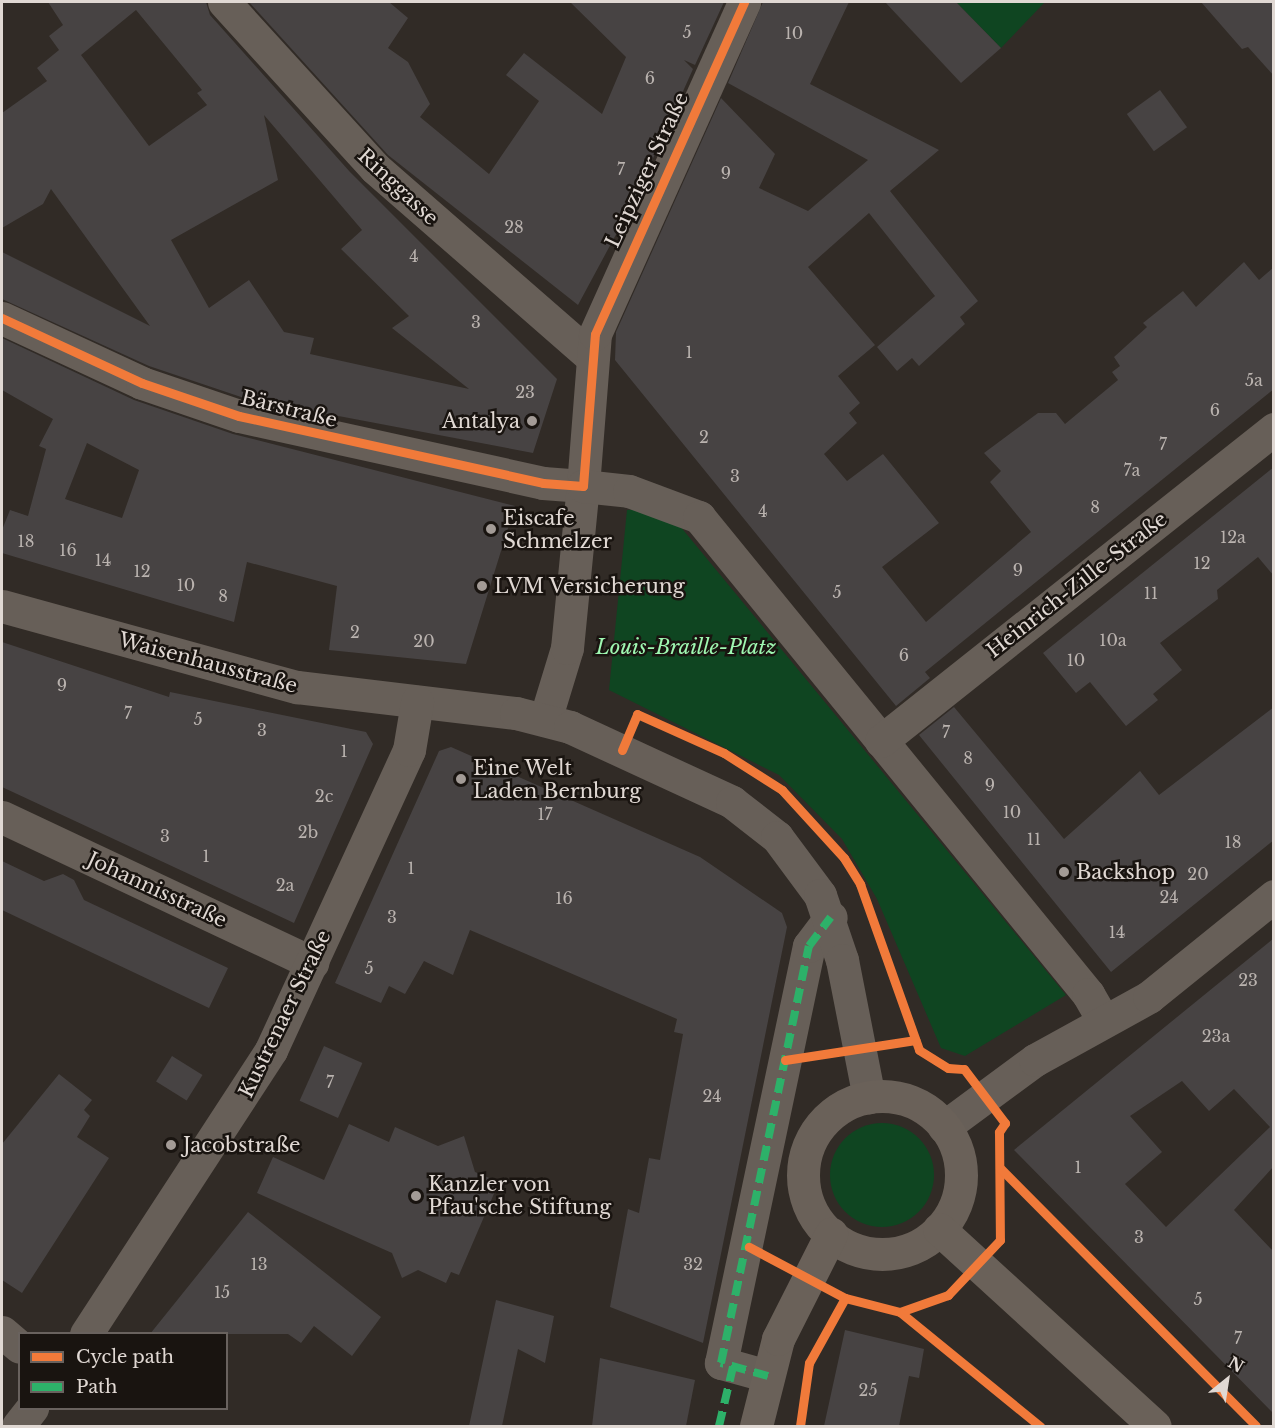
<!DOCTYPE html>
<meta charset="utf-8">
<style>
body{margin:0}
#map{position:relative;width:1275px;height:1428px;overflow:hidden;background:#312b26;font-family:"Libre Baskerville",serif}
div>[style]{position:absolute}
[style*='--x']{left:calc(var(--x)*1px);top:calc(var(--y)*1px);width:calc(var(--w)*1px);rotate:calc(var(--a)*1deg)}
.green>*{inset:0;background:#0f4521}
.round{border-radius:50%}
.building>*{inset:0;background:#474343;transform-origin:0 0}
.minor>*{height:33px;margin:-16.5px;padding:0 16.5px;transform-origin:16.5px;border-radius:16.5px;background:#675f58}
.tertiary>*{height:33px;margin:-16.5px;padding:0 16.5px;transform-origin:16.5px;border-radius:16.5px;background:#675f58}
.secondary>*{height:33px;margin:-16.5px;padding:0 16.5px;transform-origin:16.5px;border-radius:16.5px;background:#6a6159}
.secondary>.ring{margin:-16.5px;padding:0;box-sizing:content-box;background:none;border:33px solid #6a6159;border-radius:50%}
.quiet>*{height:8px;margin-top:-4px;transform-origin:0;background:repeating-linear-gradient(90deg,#2db169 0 15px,transparent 0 23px)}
.cycleway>*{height:9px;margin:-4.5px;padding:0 4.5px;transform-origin:4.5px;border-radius:4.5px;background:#f17a3a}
.dots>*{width:16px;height:16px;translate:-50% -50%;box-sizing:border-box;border:3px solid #191410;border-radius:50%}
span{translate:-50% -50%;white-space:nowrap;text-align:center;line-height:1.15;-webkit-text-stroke:5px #191410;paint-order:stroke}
.number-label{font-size:16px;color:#bab3af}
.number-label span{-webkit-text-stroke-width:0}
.street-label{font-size:20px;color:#e0d8d3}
.poi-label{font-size:20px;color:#e0d8d3}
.right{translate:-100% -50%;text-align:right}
.left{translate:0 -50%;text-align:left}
.park-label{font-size:20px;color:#9ff7b1;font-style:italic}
.frame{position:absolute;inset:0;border:3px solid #e0d8d3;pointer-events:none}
.legend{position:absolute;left:18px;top:1332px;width:210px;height:78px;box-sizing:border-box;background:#191410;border:2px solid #69625e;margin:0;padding:8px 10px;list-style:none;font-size:18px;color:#e0d8d3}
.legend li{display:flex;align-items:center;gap:12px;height:30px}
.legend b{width:30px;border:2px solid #69625e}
.north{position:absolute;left:1197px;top:1350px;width:60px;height:60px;-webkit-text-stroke:4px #191410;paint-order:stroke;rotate:30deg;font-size:16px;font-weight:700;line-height:24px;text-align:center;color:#e0d8d3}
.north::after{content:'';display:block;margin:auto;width:21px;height:27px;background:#e0d8d3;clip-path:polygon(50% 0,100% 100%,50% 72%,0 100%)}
</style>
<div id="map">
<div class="green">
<div style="clip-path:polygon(956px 2px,1045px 2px,1001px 48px)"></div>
<div style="clip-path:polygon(646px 509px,675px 520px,1066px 995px,965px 1056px,941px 1048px,877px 899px,842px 839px,779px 775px,609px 690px,627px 510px)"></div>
<div class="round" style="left:830px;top:1123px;width:104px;height:104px"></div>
</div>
<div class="building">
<div style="clip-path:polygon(evenodd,48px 2px,206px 2px,210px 15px,350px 172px,557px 379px,533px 453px,244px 398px,149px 366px,2px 299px,2px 252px,150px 326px,51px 189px,43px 204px,2px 228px,2px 113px,47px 81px,37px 68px,59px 50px,49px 36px,63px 25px,48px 2px,136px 10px,202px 90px,197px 93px,207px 105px,149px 146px,81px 55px,136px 10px,48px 2px,264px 115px,362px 230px,341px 249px,409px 316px,392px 328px,469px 389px,310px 354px,314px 338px,284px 332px,249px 280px,209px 308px,171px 240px,278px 180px,264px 115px)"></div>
<div style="clip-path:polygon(249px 2px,389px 2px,408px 18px,388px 48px,408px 62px,430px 104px,420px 117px,489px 174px,539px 101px,506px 75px,524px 53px,602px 114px,626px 57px,570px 2px,724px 2px,695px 65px,684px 60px,693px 69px,620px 232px,620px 227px,578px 305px,388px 155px)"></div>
<div style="clip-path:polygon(763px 2px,849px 2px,810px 84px,939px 150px,890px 191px,978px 301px,960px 317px,965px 324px,919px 366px,912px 358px,897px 371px,877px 347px,935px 296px,869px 213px,808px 267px,875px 345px,838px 376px,860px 403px,849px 413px,857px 423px,824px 454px,847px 481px,883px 454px,939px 523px,882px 567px,926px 622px,1031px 532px,990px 482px,1001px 471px,984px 453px,1038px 413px,1056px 413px,1065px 424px,1118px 380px,1112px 372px,1120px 366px,1114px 357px,1147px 327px,1143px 323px,1183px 291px,1196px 307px,1244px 262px,1259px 280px,1274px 267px,1274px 389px,925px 672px,930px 678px,896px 706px,615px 360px,616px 332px,721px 98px,775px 154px,759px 188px,808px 211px,868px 160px,728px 83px)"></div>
<div style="clip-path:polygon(885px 2px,956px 2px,1001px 48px,961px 83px)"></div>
<div style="clip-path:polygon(1201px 2px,1274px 2px,1274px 76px,1248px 47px,1242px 49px)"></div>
<div style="left:1160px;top:90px;width:46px;height:41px;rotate:54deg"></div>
<div style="clip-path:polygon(evenodd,2px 338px,134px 400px,233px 434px,515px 506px,466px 664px,329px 650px,337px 586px,247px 562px,234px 622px,2px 553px,2px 530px,10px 510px,28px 516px,46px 449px,39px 446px,53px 419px,2px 390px,2px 338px,87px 443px,139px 470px,122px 518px,65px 499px,87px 443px)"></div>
<div style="clip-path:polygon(1274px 467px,1274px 576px,1258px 557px,1217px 590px,1218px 599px,1160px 643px,1182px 670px,1153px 694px,1158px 700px,1126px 726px,1090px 682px,1076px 693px,1043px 653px)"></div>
<div style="clip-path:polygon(2px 642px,169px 697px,170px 692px,366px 732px,373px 744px,294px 923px,2px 787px)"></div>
<div style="clip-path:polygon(954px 707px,1064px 839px,1140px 771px,1159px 795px,1274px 707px,1274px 840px,1111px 972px,919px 735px)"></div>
<div style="clip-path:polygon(451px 747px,700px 857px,782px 913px,787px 927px,703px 1343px,610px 1307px,628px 1209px,639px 1213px,649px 1158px,660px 1160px,683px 1034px,674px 1032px,677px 1019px,470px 930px,453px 975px,424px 961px,405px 994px,389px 986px,381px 1003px,335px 983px,439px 751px)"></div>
<div style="clip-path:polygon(2px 861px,44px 881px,63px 874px,74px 880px,84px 900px,228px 968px,209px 1008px,2px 910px)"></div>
<div style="clip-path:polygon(evenodd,1274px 938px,1274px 1166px,1234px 1210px,1274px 1252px,1274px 1414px,1014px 1150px,1274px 938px,1182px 1081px,1209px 1111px,1234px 1089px,1270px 1127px,1166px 1227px,1125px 1184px,1162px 1152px,1130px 1116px,1182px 1081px)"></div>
<div style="left:324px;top:1046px;width:42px;height:60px;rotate:24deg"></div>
<div style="left:172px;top:1056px;width:36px;height:30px;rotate:32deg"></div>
<div style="clip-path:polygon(59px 1074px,92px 1100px,84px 1110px,90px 1116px,77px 1137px,109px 1158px,22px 1293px,2px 1280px,2px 1144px)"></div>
<div style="clip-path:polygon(349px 1124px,389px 1142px,395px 1127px,438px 1146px,464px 1136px,475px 1172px,499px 1182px,459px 1275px,451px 1272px,446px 1283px,418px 1270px,402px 1278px,392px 1253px,257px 1193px,273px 1157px,324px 1180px)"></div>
<div style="clip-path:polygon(248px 1212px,381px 1317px,352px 1356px,314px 1326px,301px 1343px,288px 1334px,150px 1334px)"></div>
<div style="clip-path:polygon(496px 1300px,554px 1316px,545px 1363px,518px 1349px,502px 1426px,469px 1426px)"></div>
<div style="clip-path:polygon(845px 1330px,924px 1349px,919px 1378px,909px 1376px,899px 1426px,824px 1426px)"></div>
<div style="clip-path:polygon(600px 1358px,695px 1380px,686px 1426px,592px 1426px)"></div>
</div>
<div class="minor">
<div style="--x:224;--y:2;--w:224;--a:47.7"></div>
<div style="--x:375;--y:168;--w:284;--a:41.1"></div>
<div style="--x:2;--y:318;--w:154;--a:24.9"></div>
<div style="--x:142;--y:383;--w:102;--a:18.8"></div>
<div style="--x:239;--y:416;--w:311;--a:12.4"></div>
<div style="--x:543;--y:483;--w:40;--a:4.3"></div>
<div style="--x:583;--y:486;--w:152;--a:-85.5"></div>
<div style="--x:595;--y:334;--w:364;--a:-65.8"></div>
<div style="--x:545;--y:720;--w:75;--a:-73"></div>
<div style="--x:567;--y:648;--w:163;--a:-84.4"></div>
<div style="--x:583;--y:486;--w:46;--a:6.2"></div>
<div style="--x:629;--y:491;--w:75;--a:20.4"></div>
<div style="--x:699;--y:517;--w:616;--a:50.8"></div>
<div style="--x:1088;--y:994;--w:30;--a:60"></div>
<div style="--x:881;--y:741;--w:502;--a:-38.45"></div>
<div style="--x:2;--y:817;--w:343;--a:25.2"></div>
<div style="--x:944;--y:1127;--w:113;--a:-36.4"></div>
<div style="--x:1035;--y:1060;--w:130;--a:-28.9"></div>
<div style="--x:1149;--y:997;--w:161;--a:-38.9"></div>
<div style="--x:2;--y:1332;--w:23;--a:40"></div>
<div style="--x:768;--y:1376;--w:49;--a:-164.5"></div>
<div style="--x:721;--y:1363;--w:426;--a:-78.1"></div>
<div style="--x:809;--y:946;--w:36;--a:-53"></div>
</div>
<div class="tertiary">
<div style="--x:2;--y:606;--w:306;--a:15.4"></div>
<div style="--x:297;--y:687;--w:221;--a:6.8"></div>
<div style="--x:516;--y:713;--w:56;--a:14.5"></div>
<div style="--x:570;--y:727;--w:179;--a:24.8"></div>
<div style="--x:732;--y:802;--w:57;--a:37.9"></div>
<div style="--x:777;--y:837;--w:72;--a:53.4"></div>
<div style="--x:820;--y:895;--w:69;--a:71.3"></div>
<div style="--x:842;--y:960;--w:140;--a:78.9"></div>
<div style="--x:86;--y:1334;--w:339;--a:-56.9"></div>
<div style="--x:271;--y:1050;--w:330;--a:-65.3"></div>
<div style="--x:409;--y:750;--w:49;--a:-80.5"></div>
<div style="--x:18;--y:1426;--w:23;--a:-52"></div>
</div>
<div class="secondary">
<div class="ring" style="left:803px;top:1096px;width:125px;height:125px"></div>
<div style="--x:939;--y:1229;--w:292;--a:42.4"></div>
<div style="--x:756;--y:1426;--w:90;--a:-75.8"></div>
<div style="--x:778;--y:1339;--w:118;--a:-63.2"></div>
</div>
<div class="quiet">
<div style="--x:768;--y:1376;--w:49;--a:-164.5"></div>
<div style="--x:721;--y:1363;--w:426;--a:-78.1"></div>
<div style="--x:809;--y:946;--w:36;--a:-53"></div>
<div style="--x:719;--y:1426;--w:61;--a:-76.7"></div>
</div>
<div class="cycleway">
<div style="--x:2;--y:318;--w:154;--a:24.9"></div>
<div style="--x:142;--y:383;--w:102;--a:18.8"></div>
<div style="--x:239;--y:416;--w:311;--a:12.4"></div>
<div style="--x:543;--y:483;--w:40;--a:4.3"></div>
<div style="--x:583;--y:486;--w:152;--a:-85.5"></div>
<div style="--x:595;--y:334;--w:364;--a:-65.8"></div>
<div style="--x:622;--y:750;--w:39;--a:-67"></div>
<div style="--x:637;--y:714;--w:95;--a:24.1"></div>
<div style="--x:724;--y:753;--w:69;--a:32.5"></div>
<div style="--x:782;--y:790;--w:92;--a:47.6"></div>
<div style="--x:844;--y:858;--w:31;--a:58"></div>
<div style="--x:860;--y:884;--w:176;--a:70.4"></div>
<div style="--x:919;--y:1050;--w:34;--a:32"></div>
<div style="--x:948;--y:1068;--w:16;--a:4"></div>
<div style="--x:964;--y:1069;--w:68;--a:52.8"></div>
<div style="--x:1005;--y:1123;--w:11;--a:124"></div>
<div style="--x:999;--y:1132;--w:108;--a:89.5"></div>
<div style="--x:1000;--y:1240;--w:76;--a:133.4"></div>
<div style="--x:948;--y:1295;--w:51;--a:160.5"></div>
<div style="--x:900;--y:1312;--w:57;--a:-165.7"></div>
<div style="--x:845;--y:1298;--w:109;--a:-152"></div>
<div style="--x:785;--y:1060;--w:132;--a:-8.7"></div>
<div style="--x:1000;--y:1168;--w:363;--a:45.2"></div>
<div style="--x:900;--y:1312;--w:181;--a:39.2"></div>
<div style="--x:800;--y:1426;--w:64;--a:-81.9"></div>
<div style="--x:809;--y:1363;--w:74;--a:-61"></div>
</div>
<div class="dots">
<div style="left:532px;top:421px;background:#a39b96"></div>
<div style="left:491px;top:529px;background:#a39b96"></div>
<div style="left:482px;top:586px;background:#a39b96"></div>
<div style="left:461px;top:779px;background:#a39b96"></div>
<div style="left:1064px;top:872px;background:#a39b96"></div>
<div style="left:171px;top:1145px;background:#a39b96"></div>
<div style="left:416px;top:1196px;background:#a39b96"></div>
</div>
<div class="number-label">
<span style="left:687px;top:32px">5</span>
<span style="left:794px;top:33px">10</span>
<span style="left:650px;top:78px">6</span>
<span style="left:621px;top:169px">7</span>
<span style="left:726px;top:173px">9</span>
<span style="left:514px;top:227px">28</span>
<span style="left:414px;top:256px">4</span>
<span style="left:476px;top:322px">3</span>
<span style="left:689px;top:352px">1</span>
<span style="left:1254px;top:380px">5a</span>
<span style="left:525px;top:392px">23</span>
<span style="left:1215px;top:410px">6</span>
<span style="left:704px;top:437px">2</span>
<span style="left:1163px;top:444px">7</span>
<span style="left:1132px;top:470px">7a</span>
<span style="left:735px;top:476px">3</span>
<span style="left:1095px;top:507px">8</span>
<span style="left:763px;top:511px">4</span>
<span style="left:1233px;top:537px">12a</span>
<span style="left:26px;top:541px">18</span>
<span style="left:68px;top:550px">16</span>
<span style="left:103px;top:560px">14</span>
<span style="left:1202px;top:563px">12</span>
<span style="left:1018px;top:570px">9</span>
<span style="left:142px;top:571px">12</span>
<span style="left:186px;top:585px">10</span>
<span style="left:837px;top:592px">5</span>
<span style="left:1151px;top:593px">11</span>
<span style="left:223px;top:596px">8</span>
<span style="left:355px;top:632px">2</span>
<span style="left:1113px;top:640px">10a</span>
<span style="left:424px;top:641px">20</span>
<span style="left:904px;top:655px">6</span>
<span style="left:1076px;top:660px">10</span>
<span style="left:62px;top:685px">9</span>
<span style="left:128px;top:713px">7</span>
<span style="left:198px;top:719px">5</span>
<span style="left:262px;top:730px">3</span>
<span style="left:946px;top:732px">7</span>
<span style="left:344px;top:751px">1</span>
<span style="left:968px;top:758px">8</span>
<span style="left:990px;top:785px">9</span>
<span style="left:324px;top:796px">2c</span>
<span style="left:1012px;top:812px">10</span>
<span style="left:545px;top:814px">17</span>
<span style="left:308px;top:832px">2b</span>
<span style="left:165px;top:836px">3</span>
<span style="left:1034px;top:839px">11</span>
<span style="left:1233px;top:842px">18</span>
<span style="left:206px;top:856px">1</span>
<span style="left:411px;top:868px">1</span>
<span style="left:1198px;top:874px">20</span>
<span style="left:285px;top:885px">2a</span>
<span style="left:1169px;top:897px">24</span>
<span style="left:564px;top:898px">16</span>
<span style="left:392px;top:917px">3</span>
<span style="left:1117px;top:932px">14</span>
<span style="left:369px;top:968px">5</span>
<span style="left:1248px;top:980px">23</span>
<span style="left:1216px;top:1036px">23a</span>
<span style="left:330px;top:1082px">7</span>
<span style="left:712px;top:1096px">24</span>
<span style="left:1078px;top:1167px">1</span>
<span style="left:1139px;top:1237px">3</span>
<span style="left:259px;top:1264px">13</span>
<span style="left:693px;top:1264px">32</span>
<span style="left:222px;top:1292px">15</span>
<span style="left:1198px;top:1299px">5</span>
<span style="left:1238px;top:1338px">7</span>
<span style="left:868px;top:1390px">25</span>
</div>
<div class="street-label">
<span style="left:647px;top:170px;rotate:-65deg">Leipziger Straße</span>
<span style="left:398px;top:187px;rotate:43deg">Ringgasse</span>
<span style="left:289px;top:409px;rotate:14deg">Bärstraße</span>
<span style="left:1077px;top:585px;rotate:-38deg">Heinrich-Zille-Straße</span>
<span style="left:208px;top:663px;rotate:15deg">Waisenhausstraße</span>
<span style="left:157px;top:890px;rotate:25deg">Johannisstraße</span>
<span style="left:285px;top:1014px;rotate:-64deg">Kustrenaer Straße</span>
</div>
<div class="poi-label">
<span class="right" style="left:520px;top:421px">Antalya</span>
<span class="left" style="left:503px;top:530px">Eiscafe<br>Schmelzer</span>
<span class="left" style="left:494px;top:586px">LVM Versicherung</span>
<span class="left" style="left:473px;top:780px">Eine Welt<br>Laden Bernburg</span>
<span class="left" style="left:1076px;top:872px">Backshop</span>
<span class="left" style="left:183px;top:1145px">Jacobstraße</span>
<span class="left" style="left:428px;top:1196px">Kanzler von<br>Pfau'sche Stiftung</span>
</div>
<div class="park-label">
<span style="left:686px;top:647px">Louis-Braille-Platz</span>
</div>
<div class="frame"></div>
<ul class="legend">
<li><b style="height:8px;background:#f17a3a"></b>Cycle path</li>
<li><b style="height:8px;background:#2db169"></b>Path</li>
</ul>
<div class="north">N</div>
</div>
